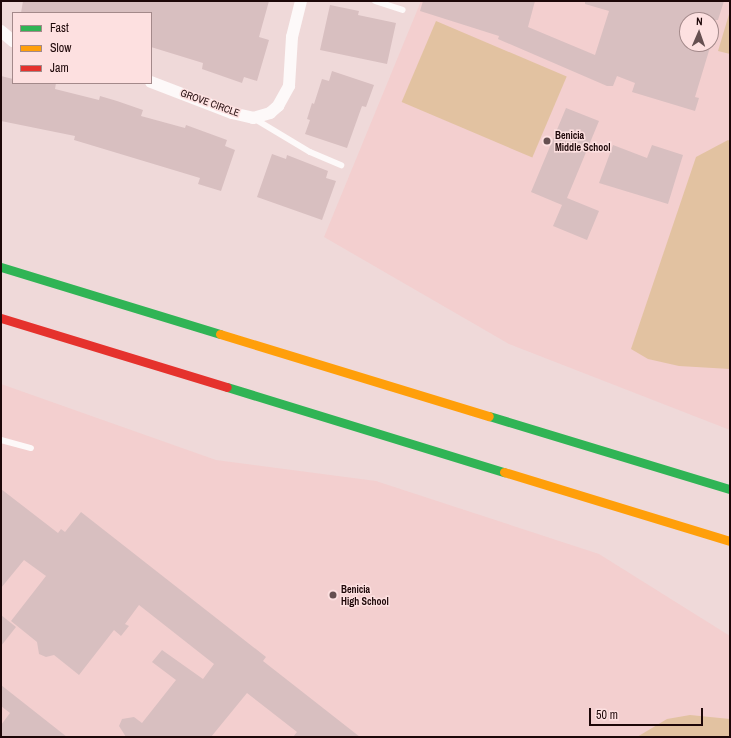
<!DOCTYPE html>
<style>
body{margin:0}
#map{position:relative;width:731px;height:738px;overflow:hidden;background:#efd9d9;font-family:"Archivo Narrow",sans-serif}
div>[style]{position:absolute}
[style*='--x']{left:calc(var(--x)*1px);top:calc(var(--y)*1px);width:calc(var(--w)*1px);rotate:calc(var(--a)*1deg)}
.built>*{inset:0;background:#f3cfcf}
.green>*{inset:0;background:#e2c2a1;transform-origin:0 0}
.building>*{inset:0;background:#d8bfc0}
.lane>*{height:6px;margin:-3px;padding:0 3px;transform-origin:3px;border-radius:3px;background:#fdf9f9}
.street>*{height:12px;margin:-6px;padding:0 6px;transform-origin:6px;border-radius:6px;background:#fdf9f9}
.fast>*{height:9px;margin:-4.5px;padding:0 4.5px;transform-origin:4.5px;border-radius:4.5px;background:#30b455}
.slow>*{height:9px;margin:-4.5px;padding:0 4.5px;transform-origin:4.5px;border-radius:4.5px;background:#ff9f0a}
.jam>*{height:9px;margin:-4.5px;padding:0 4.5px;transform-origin:4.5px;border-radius:4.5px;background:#e5322d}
.dots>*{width:11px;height:11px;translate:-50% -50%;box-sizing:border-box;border:2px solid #fde0e0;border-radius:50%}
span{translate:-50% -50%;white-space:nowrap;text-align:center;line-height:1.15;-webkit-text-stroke:3px #fde0e0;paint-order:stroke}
.street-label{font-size:10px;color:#1d0708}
.poi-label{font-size:10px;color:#1d0708;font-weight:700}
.left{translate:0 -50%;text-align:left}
.frame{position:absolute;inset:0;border:2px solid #1d0708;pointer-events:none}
.legend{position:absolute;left:12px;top:12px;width:140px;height:72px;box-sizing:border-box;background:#fde0e0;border:1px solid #a3898a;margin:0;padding:5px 7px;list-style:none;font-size:12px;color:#1d0708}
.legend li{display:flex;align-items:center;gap:8px;height:20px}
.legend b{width:20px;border:1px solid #a3898a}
.north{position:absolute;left:679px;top:12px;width:40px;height:40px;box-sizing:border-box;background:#fde0e0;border:1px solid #a3898a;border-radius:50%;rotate:2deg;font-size:11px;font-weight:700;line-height:16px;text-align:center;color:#1d0708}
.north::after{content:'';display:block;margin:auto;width:14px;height:18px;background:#665051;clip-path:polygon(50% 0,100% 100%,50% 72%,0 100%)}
.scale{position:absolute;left:589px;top:708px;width:114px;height:18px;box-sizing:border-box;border:2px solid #1d0708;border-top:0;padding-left:5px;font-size:12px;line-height:14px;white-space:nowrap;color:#1d0708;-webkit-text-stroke:3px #fde0e0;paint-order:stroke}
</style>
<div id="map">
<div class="built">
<div style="clip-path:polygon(evenodd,421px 1px,730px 1px,730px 430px,509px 344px,324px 237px,421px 1px,687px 20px,711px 20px,711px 44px,687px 44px,687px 20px)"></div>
<div style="clip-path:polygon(1px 384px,216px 460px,376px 481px,599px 554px,730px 636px,730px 737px,1px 737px)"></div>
</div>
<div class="green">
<div style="clip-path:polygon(730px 11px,730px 54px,718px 51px)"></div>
<div style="left:436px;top:21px;width:142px;height:88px;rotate:23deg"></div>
<div style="clip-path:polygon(728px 140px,730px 141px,730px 369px,679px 366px,648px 359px,631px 349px,696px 157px)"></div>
<div style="clip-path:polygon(690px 715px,730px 719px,730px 737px,637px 737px,667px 719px)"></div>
</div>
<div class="building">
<div style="clip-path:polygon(23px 1px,269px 1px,259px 37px,269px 40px,257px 81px,244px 77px,242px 83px,202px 69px,203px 63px,151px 47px,151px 13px,21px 13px)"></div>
<div style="clip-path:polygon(423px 1px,535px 1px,528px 27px,595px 55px,609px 11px,585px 4px,585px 1px,724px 1px,718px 20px,687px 20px,687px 44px,711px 44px,695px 97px,699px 98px,695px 111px,632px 92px,635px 83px,617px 76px,613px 86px,607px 86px,498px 39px,499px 36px,420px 11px)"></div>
<div style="clip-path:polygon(330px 5px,359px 11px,358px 15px,396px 23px,387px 64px,320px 50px)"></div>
<div style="clip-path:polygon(332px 71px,374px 85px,366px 107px,362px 106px,347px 148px,305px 134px,310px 120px,307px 119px,312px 103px,314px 104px,322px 79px,329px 81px)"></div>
<div style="clip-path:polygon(1px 76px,13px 79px,13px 83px,56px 83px,55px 89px,99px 100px,100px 96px,117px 101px,143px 110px,141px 116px,185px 128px,186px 125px,227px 140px,225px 146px,235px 150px,221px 191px,198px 184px,200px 178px,74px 140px,75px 136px,1px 121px)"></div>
<div style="clip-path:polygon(566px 108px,599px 121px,567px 198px,599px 211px,587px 240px,553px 226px,562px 205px,531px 192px)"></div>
<div style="clip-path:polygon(613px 145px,647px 158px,652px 145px,683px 155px,668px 204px,599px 183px)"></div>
<div style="clip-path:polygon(272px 154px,286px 159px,287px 155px,328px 171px,326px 178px,336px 181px,322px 220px,257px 197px)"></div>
<div style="clip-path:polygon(1px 489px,58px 533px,61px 529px,65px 532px,81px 512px,266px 657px,263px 661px,360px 737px,293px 737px,297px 732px,247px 693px,211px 737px,126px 737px,119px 726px,122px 719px,134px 717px,142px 723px,176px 680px,152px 662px,162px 650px,203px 679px,214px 664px,139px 605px,125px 624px,129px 626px,121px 636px,114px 630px,79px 675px,54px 655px,46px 657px,39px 654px,37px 642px,11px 621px,46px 576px,24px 560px,1px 588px)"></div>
<div style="clip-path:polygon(1px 615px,16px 627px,1px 646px)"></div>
<div style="clip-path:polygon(1px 685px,67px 737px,1px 737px,1px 725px,10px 713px,1px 706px)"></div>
</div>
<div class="lane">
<div style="--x:375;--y:1;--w:29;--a:18"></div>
<div style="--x:255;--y:119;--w:64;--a:31"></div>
<div style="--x:310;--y:152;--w:34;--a:23"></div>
<div style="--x:1;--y:440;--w:31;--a:15"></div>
</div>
<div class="street">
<div style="--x:1;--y:31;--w:16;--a:40"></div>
<div style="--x:151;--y:82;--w:87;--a:20.9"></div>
<div style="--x:232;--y:113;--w:22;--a:13"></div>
<div style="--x:253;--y:118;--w:18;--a:-16"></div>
<div style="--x:270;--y:113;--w:11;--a:-41"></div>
<div style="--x:278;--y:106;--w:23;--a:-61"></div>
<div style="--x:289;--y:86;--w:49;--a:-86.5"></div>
<div style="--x:292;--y:37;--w:37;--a:-76"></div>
</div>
<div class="fast">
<div style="--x:1;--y:267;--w:229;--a:17"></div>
<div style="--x:227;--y:387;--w:290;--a:17.1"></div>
<div style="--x:489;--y:416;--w:252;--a:16.9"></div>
</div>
<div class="slow">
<div style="--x:220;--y:334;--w:281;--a:17"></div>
<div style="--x:504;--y:472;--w:236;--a:17"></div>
</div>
<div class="jam">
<div style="--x:1;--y:318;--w:236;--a:17"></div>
</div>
<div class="dots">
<div style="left:547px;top:141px;background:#665051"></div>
<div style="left:333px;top:595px;background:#665051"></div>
</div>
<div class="street-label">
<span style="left:210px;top:103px;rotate:20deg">GROVE CIRCLE</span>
</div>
<div class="poi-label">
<span class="left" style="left:555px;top:141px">Benicia<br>Middle School</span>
<span class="left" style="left:341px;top:595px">Benicia<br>High School</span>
</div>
<div class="frame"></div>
<ul class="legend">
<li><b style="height:5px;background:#30b455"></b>Fast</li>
<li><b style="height:5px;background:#ff9f0a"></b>Slow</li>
<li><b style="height:5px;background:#e5322d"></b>Jam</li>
</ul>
<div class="north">N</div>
<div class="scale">50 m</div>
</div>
